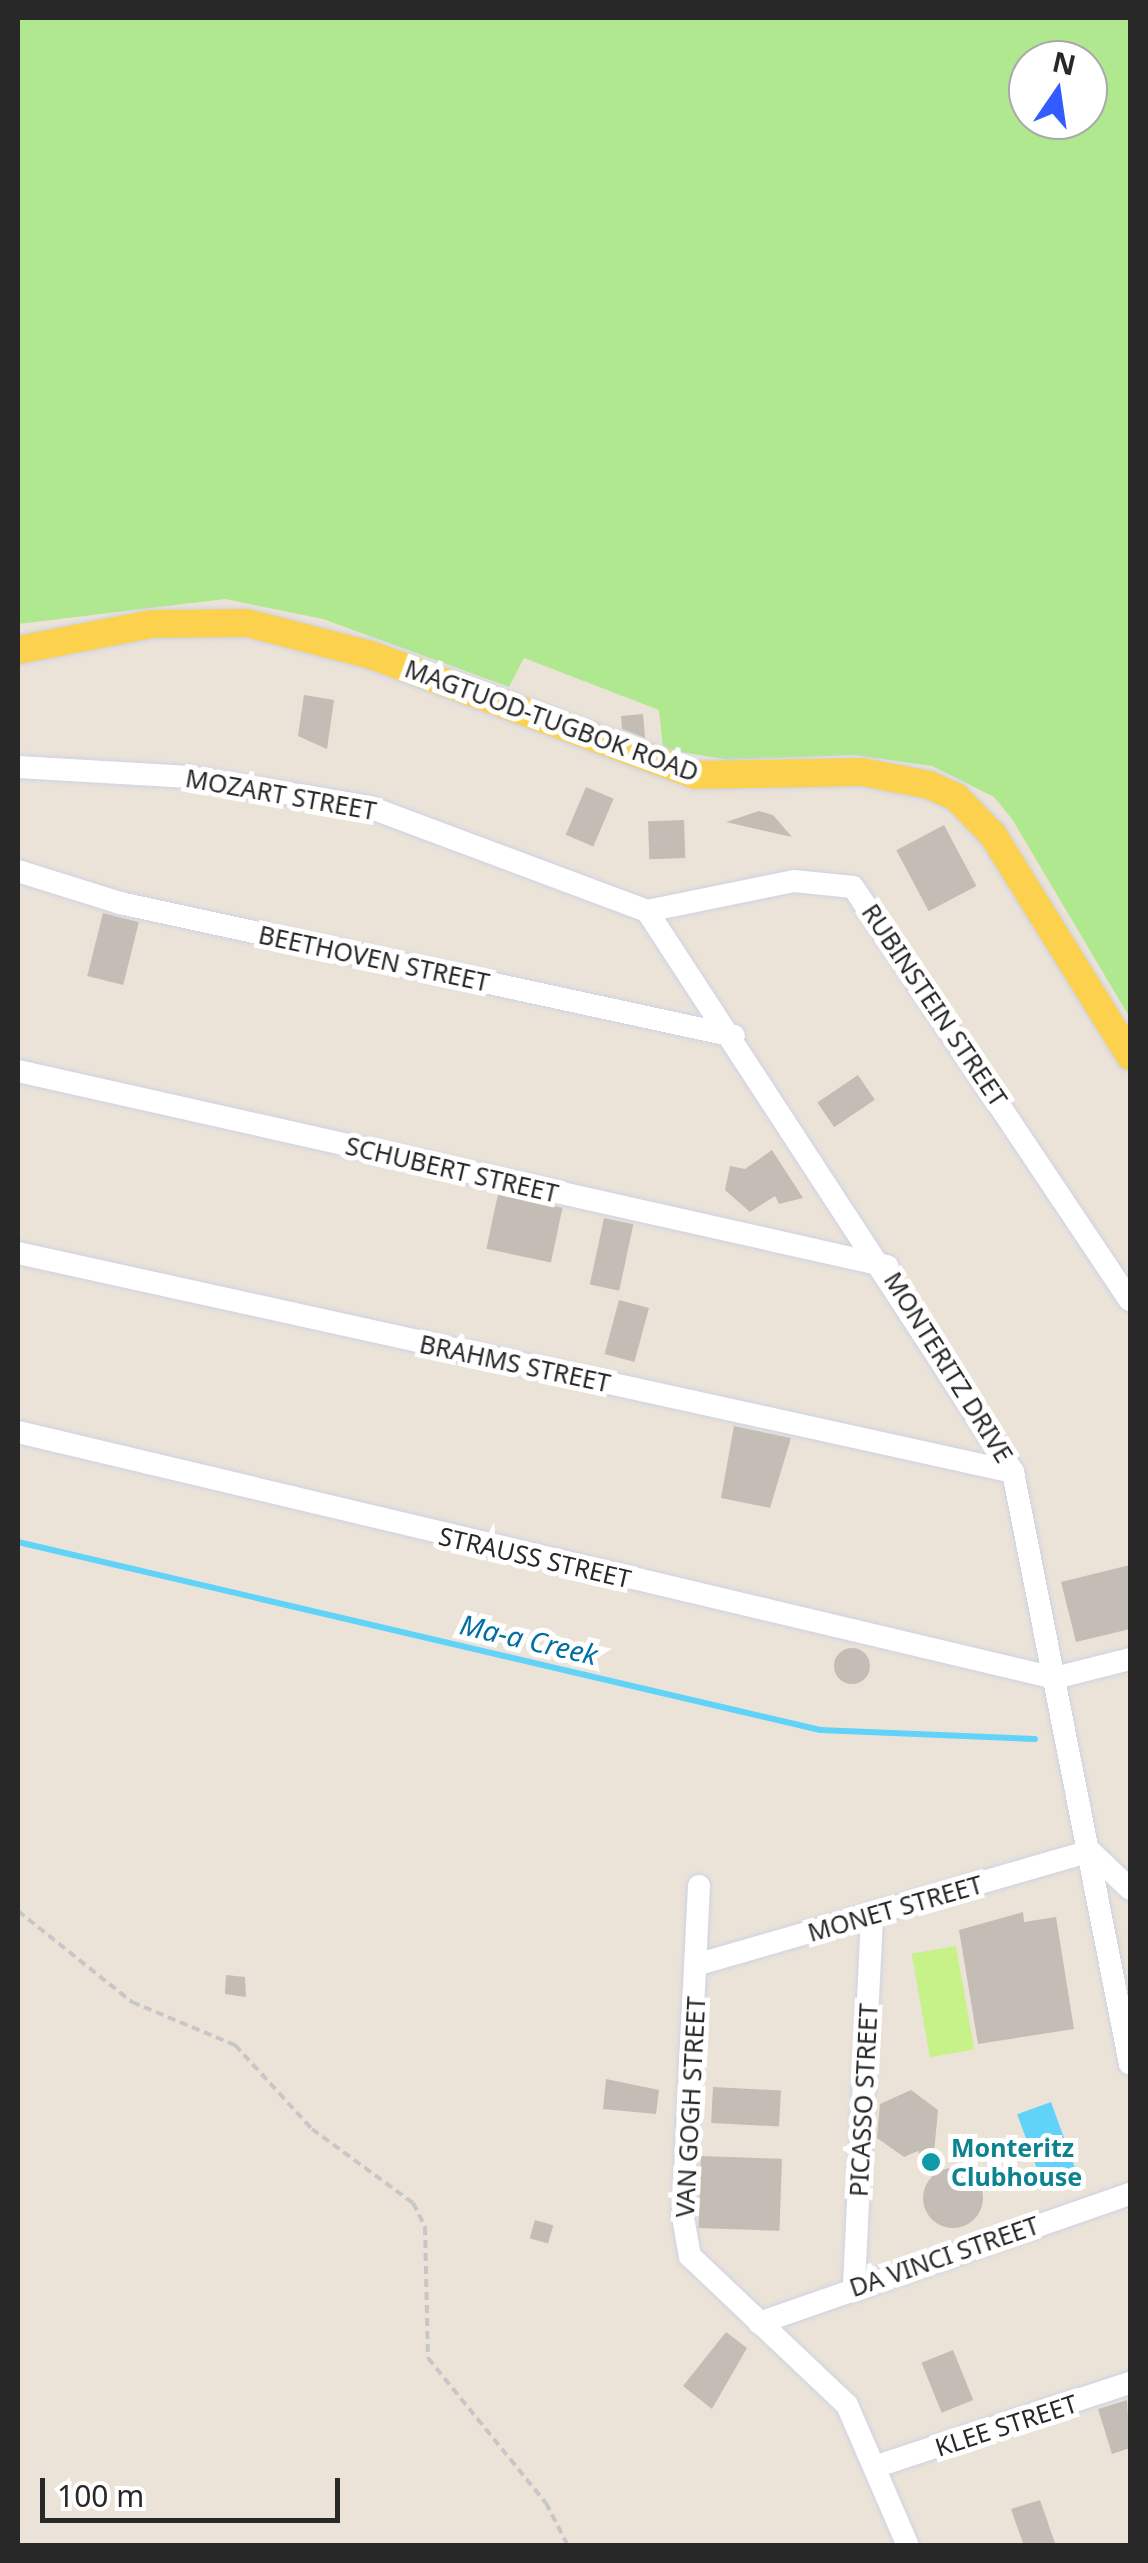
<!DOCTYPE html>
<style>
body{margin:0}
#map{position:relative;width:1148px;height:2563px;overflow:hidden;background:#ece3d8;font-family:"Noto Sans",sans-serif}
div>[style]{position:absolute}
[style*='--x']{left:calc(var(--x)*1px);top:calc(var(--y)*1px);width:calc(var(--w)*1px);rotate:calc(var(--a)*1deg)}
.green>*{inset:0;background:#afe88f}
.pitch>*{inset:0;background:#c7f189;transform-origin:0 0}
.water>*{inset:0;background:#61d3f9;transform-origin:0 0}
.stream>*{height:6px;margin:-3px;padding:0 3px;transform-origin:3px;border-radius:3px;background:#61d3f9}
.building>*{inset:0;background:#c3bdb5;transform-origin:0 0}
.round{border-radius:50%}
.path>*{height:4px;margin-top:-2px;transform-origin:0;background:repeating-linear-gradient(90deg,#c7c7c7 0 8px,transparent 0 13px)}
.roads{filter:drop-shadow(0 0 2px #cdd2e3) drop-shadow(0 0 2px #cdd2e3)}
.minor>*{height:22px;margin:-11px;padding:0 11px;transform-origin:11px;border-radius:11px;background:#fff}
.major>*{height:28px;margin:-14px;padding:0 14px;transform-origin:14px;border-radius:14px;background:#fcd14d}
.dots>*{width:28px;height:28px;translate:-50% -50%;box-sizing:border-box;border:5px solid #fff;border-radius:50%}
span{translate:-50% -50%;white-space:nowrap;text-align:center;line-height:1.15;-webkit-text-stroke:10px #fff;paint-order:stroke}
.street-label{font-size:25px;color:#282828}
.culture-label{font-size:25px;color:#0d838f;font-weight:700}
.left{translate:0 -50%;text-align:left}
.water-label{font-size:28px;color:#026ea2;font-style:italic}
.frame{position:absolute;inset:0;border:20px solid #282828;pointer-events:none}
.north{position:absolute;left:1008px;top:40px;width:100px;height:100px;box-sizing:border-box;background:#fff;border:2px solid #a9a9a9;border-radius:50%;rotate:13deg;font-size:28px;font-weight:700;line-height:40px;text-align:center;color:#282828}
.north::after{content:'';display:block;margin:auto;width:35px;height:45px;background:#325cff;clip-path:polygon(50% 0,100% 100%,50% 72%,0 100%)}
.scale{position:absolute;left:40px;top:2478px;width:300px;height:45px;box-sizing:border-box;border:5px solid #282828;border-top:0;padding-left:12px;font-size:30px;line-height:35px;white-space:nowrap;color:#282828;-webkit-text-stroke:8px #fff;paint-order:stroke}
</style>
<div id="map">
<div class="green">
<div style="clip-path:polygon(evenodd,18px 18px,1130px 18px,1130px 1018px,1012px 819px,994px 797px,932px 766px,853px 755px,729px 760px,663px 749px,659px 710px,524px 658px,509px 687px,323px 619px,225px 599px,18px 624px,18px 18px,1028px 60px,1088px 60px,1088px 120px,1028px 120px,1028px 60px)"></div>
</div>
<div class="pitch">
<div style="left:956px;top:1946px;width:105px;height:45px;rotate:80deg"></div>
</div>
<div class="water">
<div style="left:1051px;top:2102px;width:70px;height:36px;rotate:70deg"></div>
</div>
<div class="stream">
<div style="--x:18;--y:1542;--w:824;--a:13.19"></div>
<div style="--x:820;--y:1730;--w:215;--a:2.4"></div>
</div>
<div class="building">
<div style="clip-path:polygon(304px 695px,334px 700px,327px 749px,298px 736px)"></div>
<div style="clip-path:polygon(643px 714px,645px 738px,622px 729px,621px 716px)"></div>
<div style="left:586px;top:787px;width:30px;height:52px;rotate:23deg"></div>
<div style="clip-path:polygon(759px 811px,773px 815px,792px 837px,726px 822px)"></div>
<div style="left:684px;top:820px;width:38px;height:36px;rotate:88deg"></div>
<div style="left:944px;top:825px;width:69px;height:54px;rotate:62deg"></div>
<div style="left:103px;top:913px;width:37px;height:65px;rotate:14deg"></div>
<div style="left:858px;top:1075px;width:30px;height:49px;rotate:56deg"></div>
<div style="clip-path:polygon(772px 1150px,803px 1198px,779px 1204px,775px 1196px,750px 1212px,725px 1190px,730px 1166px,745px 1169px)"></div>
<div style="left:498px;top:1194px;width:66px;height:56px;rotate:12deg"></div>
<div style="left:604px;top:1218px;width:30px;height:68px;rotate:12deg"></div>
<div style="left:619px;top:1300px;width:31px;height:56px;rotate:15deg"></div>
<div style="clip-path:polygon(734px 1426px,791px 1438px,770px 1508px,721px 1498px)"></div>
<div style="clip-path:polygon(1130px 1565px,1130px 1629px,1076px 1642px,1061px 1582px)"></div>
<div class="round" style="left:834px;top:1648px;width:36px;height:36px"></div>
<div style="clip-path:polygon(1023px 1912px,1024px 1922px,1056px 1917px,1074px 2029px,978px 2044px,959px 1930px)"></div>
<div style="clip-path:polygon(226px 1975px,245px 1977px,246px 1997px,225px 1994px)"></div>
<div style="clip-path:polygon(606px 2079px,659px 2090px,656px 2114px,603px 2109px)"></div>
<div style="left:713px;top:2087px;width:68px;height:36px;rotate:3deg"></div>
<div style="clip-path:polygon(911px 2090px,938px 2110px,932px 2174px,918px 2151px,904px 2157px,877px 2138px,880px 2104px)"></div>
<div style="left:701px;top:2156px;width:81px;height:72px;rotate:2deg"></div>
<div class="round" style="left:923px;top:2168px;width:60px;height:60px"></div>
<div style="left:535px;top:2220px;width:19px;height:19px;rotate:16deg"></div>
<div style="clip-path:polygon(726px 2332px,747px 2348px,712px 2409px,683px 2386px)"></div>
<div style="left:953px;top:2350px;width:54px;height:34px;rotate:68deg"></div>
<div style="clip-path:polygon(1127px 2400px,1130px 2448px,1112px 2454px,1098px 2409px)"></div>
<div style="clip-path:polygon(1040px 2500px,1056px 2546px,1024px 2546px,1011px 2509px)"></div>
</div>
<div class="path">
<div style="--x:18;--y:1911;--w:146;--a:38.6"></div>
<div style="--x:132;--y:2002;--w:112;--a:22.7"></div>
<div style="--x:235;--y:2045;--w:114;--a:47.5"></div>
<div style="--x:312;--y:2129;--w:125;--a:36.2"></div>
<div style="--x:413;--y:2203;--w:27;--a:63"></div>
<div style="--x:425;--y:2227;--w:131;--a:88.7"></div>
<div style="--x:428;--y:2358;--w:187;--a:50.9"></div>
<div style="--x:546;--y:2503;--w:48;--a:62.9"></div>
</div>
<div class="roads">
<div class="minor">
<div style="--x:18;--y:767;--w:172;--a:3.3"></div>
<div style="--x:190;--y:777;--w:181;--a:9.5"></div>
<div style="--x:369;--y:807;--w:297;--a:20.5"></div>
<div style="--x:18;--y:871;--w:107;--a:17.4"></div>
<div style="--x:120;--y:903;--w:628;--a:12.22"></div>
<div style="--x:647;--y:911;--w:670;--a:56.88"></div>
<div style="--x:1013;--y:1472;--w:603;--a:78.82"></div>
<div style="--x:647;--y:911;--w:150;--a:-11.5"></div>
<div style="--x:794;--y:881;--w:59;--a:5.8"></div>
<div style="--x:853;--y:887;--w:497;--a:56.2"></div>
<div style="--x:18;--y:1071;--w:891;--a:12.65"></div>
<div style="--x:18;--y:1253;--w:1019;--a:12.41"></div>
<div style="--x:18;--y:1432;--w:1066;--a:13.35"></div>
<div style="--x:1055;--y:1678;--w:77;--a:-14.2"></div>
<div style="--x:699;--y:1886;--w:331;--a:92.8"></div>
<div style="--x:683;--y:2217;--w:40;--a:80"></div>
<div style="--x:690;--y:2256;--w:216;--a:43.5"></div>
<div style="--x:847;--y:2405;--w:154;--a:66.6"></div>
<div style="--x:699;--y:1964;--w:407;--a:-16.1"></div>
<div style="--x:1090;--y:1851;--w:55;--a:43.5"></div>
<div style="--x:854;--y:2285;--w:371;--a:-87.2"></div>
<div style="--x:759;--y:2323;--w:393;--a:-19.2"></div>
<div style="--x:880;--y:2465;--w:263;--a:-18.2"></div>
</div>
<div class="major">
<div style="--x:18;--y:650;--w:136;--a:-11"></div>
<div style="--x:152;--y:624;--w:95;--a:-0.6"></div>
<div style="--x:247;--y:623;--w:128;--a:14.5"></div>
<div style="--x:371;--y:655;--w:346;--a:20.3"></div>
<div style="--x:695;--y:775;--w:167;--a:-1"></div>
<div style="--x:862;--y:772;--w:68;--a:11"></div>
<div style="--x:929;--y:785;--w:30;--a:24"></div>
<div style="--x:956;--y:797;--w:53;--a:45.8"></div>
<div style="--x:993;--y:835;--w:260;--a:58.2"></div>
</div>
</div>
<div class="dots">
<div style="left:931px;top:2162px;background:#0f9aa8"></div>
</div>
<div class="street-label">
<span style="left:552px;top:720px;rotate:20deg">MAGTUOD-TUGBOK ROAD</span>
<span style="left:281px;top:794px;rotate:10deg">MOZART STREET</span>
<span style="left:374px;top:958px;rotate:12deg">BEETHOVEN STREET</span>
<span style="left:935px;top:1005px;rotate:56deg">RUBINSTEIN STREET</span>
<span style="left:452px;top:1169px;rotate:13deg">SCHUBERT STREET</span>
<span style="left:515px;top:1363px;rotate:12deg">BRAHMS STREET</span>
<span style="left:949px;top:1367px;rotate:58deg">MONTERITZ DRIVE</span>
<span style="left:535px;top:1557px;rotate:13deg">STRAUSS STREET</span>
<span style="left:895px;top:1908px;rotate:-16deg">MONET STREET</span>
<span style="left:863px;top:2100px;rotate:-87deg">PICASSO STREET</span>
<span style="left:690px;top:2107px;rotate:-87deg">VAN GOGH STREET</span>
<span style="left:944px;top:2256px;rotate:-19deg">DA VINCI STREET</span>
<span style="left:1006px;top:2425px;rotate:-18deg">KLEE STREET</span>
</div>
<div class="culture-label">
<span class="left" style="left:951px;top:2162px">Monteritz<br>Clubhouse</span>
</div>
<div class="water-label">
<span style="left:529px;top:1639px;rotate:13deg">Ma-a Creek</span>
</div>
<div class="frame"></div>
<div class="north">N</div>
<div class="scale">100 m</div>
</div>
